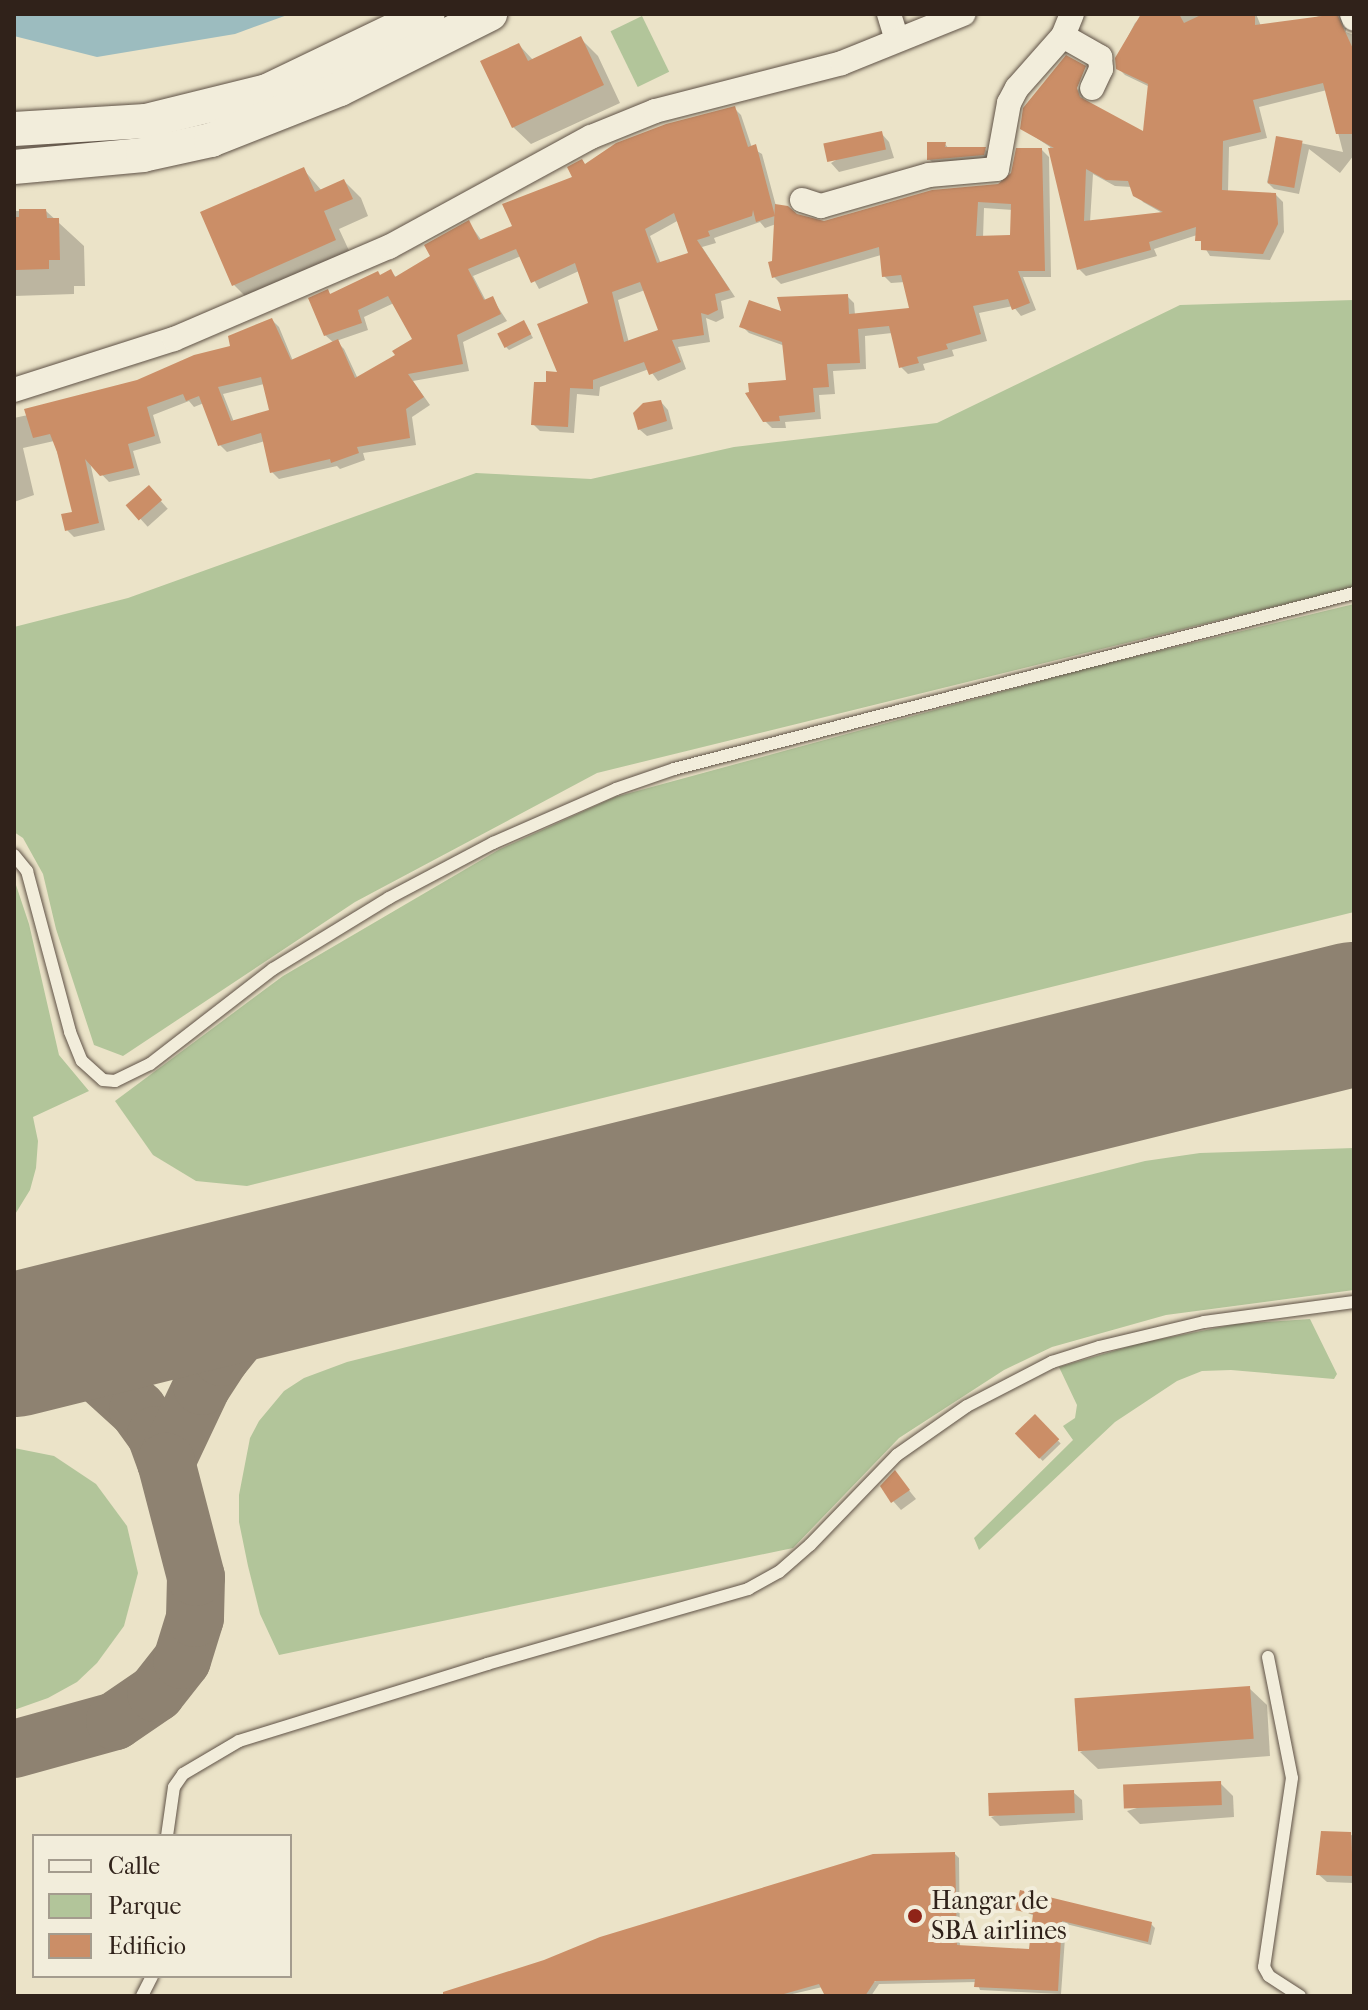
<!DOCTYPE html>
<style>
body{margin:0}
#map{position:relative;width:1368px;height:2010px;overflow:hidden;background:#ebe3c8;font-family:"IM FELL French Canon",serif}
div>[style]{position:absolute}
[style*='--x']{left:calc(var(--x)*1px);top:calc(var(--y)*1px);width:calc(var(--w)*1px);rotate:calc(var(--a)*1deg)}
.green>*{inset:0;background:#b2c59a;transform-origin:0 0}
.water>*{inset:0;background:#9cbcbf}
.shadow>*{inset:0;background:#0003;transform-origin:0 0}
.taxiway>*{height:58px;margin:-29px;padding:0 29px;transform-origin:29px;border-radius:29px;background:#8e8271}
.runway>*{height:144px;margin:-72px;padding:0 72px;transform-origin:72px;border-radius:72px;background:#8e8271}
.building>*{inset:0;background:#cb8e67;transform-origin:0 0}
.roads{filter:drop-shadow(0 0 2px #5f5246) drop-shadow(0 0 2px #5f5246)}
.lane>*{height:12px;margin:-6px;padding:0 6px;transform-origin:6px;border-radius:6px;background:#f2eddb}
.street>*{height:24px;margin:-12px;padding:0 12px;transform-origin:12px;border-radius:12px;background:#f2eddb}
.secondary>*{height:34px;margin:-17px;padding:0 17px;transform-origin:17px;border-radius:17px;background:#f2eddb}
.dots>*{width:22px;height:22px;translate:-50% -50%;box-sizing:border-box;border:4px solid #f2eddb;border-radius:50%}
span{translate:-50% -50%;white-space:nowrap;text-align:center;line-height:1.15;-webkit-text-stroke:8px #f2eddb;paint-order:stroke}
.poi-label{font-size:26px;color:#30221a}
.left{translate:0 -50%;text-align:left}
.frame{position:absolute;inset:0;border:16px solid #30221a;pointer-events:none}
.legend{position:absolute;left:32px;top:1834px;width:260px;height:144px;box-sizing:border-box;background:#f2eddb;border:2px solid #a49c8e;margin:0;padding:10px 14px;list-style:none;font-size:24px;color:#30221a}
.legend li{display:flex;align-items:center;gap:16px;height:40px}
.legend b{width:40px;border:2px solid #a49c8e}
</style>
<div id="map">
<div class="green">
<div style="left:642px;top:16px;width:62px;height:35px;rotate:64deg"></div>
<div style="clip-path:polygon(1354px 300px,1354px 587px,597px 773px,355px 902px,123px 1056px,94px 1045px,56px 929px,43px 874px,23px 838px,14px 832px,14px 627px,128px 598px,476px 473px,591px 479px,734px 447px,937px 423px,1180px 305px)"></div>
<div style="clip-path:polygon(1354px 604px,1354px 912px,247px 1186px,196px 1181px,153px 1155px,115px 1101px,283px 976px,500px 849px,615px 797px,1092px 667px)"></div>
<div style="clip-path:polygon(14px 879px,29px 924px,59px 1055px,89px 1091px,33px 1117px,38px 1141px,36px 1168px,30px 1190px,14px 1216px)"></div>
<div style="clip-path:polygon(1354px 1148px,1354px 1290px,1166px 1315px,1052px 1347px,1004px 1370px,899px 1438px,793px 1548px,279px 1655px,260px 1614px,248px 1566px,239px 1522px,239px 1495px,250px 1438px,259px 1421px,284px 1391px,304px 1378px,347px 1362px,1145px 1161px,1200px 1153px)"></div>
<div style="clip-path:polygon(1310px 1319px,1337px 1374px,1334px 1379px,1231px 1370px,1202px 1371px,1177px 1381px,1115px 1422px,979px 1550px,974px 1538px,1073px 1440px,1063px 1426px,1075px 1418px,1077px 1405px,1059px 1367px,1141px 1343px,1236px 1324px)"></div>
<div style="clip-path:polygon(14px 1448px,54px 1456px,96px 1484px,127px 1526px,138px 1573px,124px 1626px,97px 1663px,77px 1682px,48px 1698px,14px 1710px)"></div>
</div>
<div class="water">
<div style="clip-path:polygon(14px 14px,290px 14px,235px 34px,97px 57px,14px 36px)"></div>
</div>
<div class="shadow">
<div style="clip-path:polygon(evenodd,1144px 14px,1256px 14px,1261px 26px,1304px 22px,1324px 14px,1346px 14px,1346px 32px,1354px 35px,1354px 155px,1340px 173px,1309px 149px,1299px 194px,1274px 189px,1267px 182px,1277px 138px,1343px 152px,1327px 90px,1259px 107px,1267px 138px,1229px 147px,1228px 192px,1276px 195px,1283px 202px,1284px 232px,1270px 260px,1210px 256px,1197px 235px,1154px 249px,1157px 256px,1086px 276px,1079px 269px,1050px 147px,1022px 128px,1072px 97px,1075px 98px,1086px 70px,1091px 75px,1083px 97px,1085px 102px,1144px 134px,1150px 87px,1125px 75px,1118px 68px,1117px 58px,1135px 23px,1144px 14px,1093px 174px,1115px 186px,1132px 187px,1143px 202px,1164px 214px,1090px 222px,1093px 174px)"></div>
<div style="clip-path:polygon(581px 39px,598px 56px,620px 103px,531px 144px,513px 127px,519px 45px,534px 61px)"></div>
<div style="clip-path:polygon(evenodd,734px 108px,741px 115px,752px 148px,762px 154px,776px 206px,796px 216px,825px 222px,1000px 186px,1042px 150px,1049px 157px,1051px 277px,1023px 277px,1036px 310px,1021px 316px,1013px 306px,979px 313px,987px 341px,952px 350px,954px 356px,923px 364px,925px 370px,908px 374px,901px 367px,892px 333px,865px 336px,866px 369px,833px 371px,835px 394px,819px 395px,821px 419px,785px 422px,786px 428px,772px 428px,765px 421px,788px 382px,785px 346px,749px 333px,742px 326px,847px 296px,854px 303px,855px 315px,911px 309px,905px 282px,891px 283px,884px 276px,881px 255px,781px 284px,774px 277px,776px 224px,765px 228px,760px 222px,714px 238px,716px 243px,702px 247px,735px 297px,721px 301px,724px 318px,716px 322px,706px 318px,710px 342px,678px 347px,686px 369px,658px 381px,649px 369px,600px 387px,599px 396px,577px 394px,574px 433px,540px 431px,533px 424px,547px 384px,560px 374px,591px 304px,579px 271px,539px 289px,521px 256px,473px 276px,486px 301px,492px 298px,507px 321px,463px 342px,469px 371px,413px 381px,430px 405px,412px 417px,416px 445px,363px 453px,365px 460px,340px 469px,337px 466px,279px 479px,272px 472px,265px 441px,227px 452px,220px 445px,204px 403px,194px 407px,189px 401px,153px 415px,161px 443px,133px 451px,140px 475px,109px 482px,90px 462px,105px 530px,74px 537px,67px 530px,75px 513px,54px 441px,23px 448px,34px 495px,14px 502px,14px 418px,28px 415px,27px 410px,138px 382px,233px 348px,272px 320px,279px 327px,293px 361px,334px 343px,325px 335px,328px 292px,332px 296px,391px 272px,397px 278px,432px 257px,469px 223px,482px 241px,515px 227px,586px 165px,734px 108px,984px 208px,1013px 210px,1012px 237px,983px 238px,984px 208px,734px 108px,679px 220px,690px 254px,661px 264px,650px 236px,679px 220px,734px 108px,645px 290px,661px 331px,629px 343px,618px 300px,645px 290px,734px 108px,394px 303px,414px 340px,397px 355px,358px 379px,344px 349px,336px 341px,368px 330px,364px 317px,394px 303px,734px 108px,264px 384px,272px 411px,234px 422px,223px 394px,264px 384px)"></div>
<div style="clip-path:polygon(881px 133px,889px 142px,894px 158px,839px 172px,831px 163px)"></div>
<div style="clip-path:polygon(945px 144px,949px 149px,985px 149px,991px 156px,991px 161px,936px 166px,929px 159px)"></div>
<div style="clip-path:polygon(303px 169px,322px 191px,344px 181px,361px 198px,368px 216px,339px 229px,352px 257px,251px 302px,234px 285px)"></div>
<div style="clip-path:polygon(14px 211px,46px 211px,84px 246px,85px 286px,74px 286px,74px 294px,14px 296px)"></div>
<div style="clip-path:polygon(524px 322px,533px 338px,509px 350px,505px 346px)"></div>
<div style="clip-path:polygon(661px 402px,668px 410px,673px 429px,647px 436px,639px 429px)"></div>
<div style="left:149px;top:488px;width:28px;height:27px;rotate:48deg"></div>
<div style="left:1035px;top:1417px;width:37px;height:25px;rotate:46deg"></div>
<div style="clip-path:polygon(895px 1473px,916px 1499px,901px 1510px,893px 1501px)"></div>
<div style="clip-path:polygon(1249px 1688px,1267px 1705px,1270px 1756px,1098px 1769px,1080px 1752px)"></div>
<div style="clip-path:polygon(1220px 1783px,1233px 1796px,1234px 1817px,1140px 1824px,1127px 1811px)"></div>
<div style="clip-path:polygon(1073px 1792px,1082px 1800px,1083px 1820px,1000px 1826px,991px 1817px)"></div>
<div style="clip-path:polygon(1350px 1834px,1354px 1837px,1354px 1883px,1327px 1882px,1318px 1874px)"></div>
<div style="clip-path:polygon(955px 1854px,959px 1858px,960px 1947px,1031px 1951px,1035px 1916px,1018px 1909px,1151px 1924px,1155px 1928px,1151px 1945px,1066px 1924px,1061px 1994px,980px 1990px,977px 1982px,879px 1984px,871px 1996px,853px 1996px,891px 1971px,784px 1996px,436px 1996px,545px 1962px)"></div>
</div>
<div class="taxiway">
<div style="--x:1296;--y:1028;--w:58;--a:-3"></div>
<div style="--x:14;--y:1348;--w:23;--a:0"></div>
<div style="--x:37;--y:1348;--w:31;--a:15"></div>
<div style="--x:67;--y:1356;--w:29;--a:27"></div>
<div style="--x:93;--y:1369;--w:61;--a:42.3"></div>
<div style="--x:138;--y:1410;--w:31;--a:54"></div>
<div style="--x:156;--y:1435;--w:29;--a:70"></div>
<div style="--x:166;--y:1462;--w:84;--a:-64.7"></div>
<div style="--x:202;--y:1386;--w:35;--a:-57"></div>
<div style="--x:221;--y:1357;--w:67;--a:-51.1"></div>
<div style="--x:263;--y:1305;--w:31;--a:-40"></div>
<div style="--x:287;--y:1285;--w:27;--a:-28"></div>
<div style="--x:14;--y:1749;--w:105;--a:-15.5"></div>
<div style="--x:115;--y:1721;--w:50;--a:-34.3"></div>
<div style="--x:156;--y:1693;--w:42;--a:-51.8"></div>
<div style="--x:182;--y:1660;--w:44;--a:-72.8"></div>
<div style="--x:195;--y:1618;--w:41;--a:-88.6"></div>
<div style="--x:196;--y:1577;--w:119;--a:-104.6"></div>
</div>
<div class="runway">
<div style="--x:14;--y:1345;--w:1380;--a:-13.88"></div>
</div>
<div class="building">
<div style="clip-path:polygon(evenodd,1141px 14px,1179px 14px,1184px 23px,1203px 14px,1255px 14px,1255px 25px,1337px 14px,1354px 51px,1354px 134px,1336px 134px,1323px 83px,1253px 100px,1261px 132px,1223px 141px,1222px 190px,1276px 193px,1278px 224px,1263px 254px,1201px 250px,1201px 241px,1195px 241px,1196px 227px,1149px 242px,1151px 250px,1077px 270px,1048px 148px,1054px 148px,1020px 129px,1023px 108px,1066px 55px,1086px 66px,1077px 88px,1080px 97px,1143px 131px,1148px 84px,1116px 69px,1115px 58px,1141px 14px,1086px 169px,1106px 180px,1128px 181px,1133px 196px,1163px 212px,1084px 221px,1086px 169px)"></div>
<div style="clip-path:polygon(581px 36px,604px 85px,512px 128px,480px 61px,519px 43px,528px 61px)"></div>
<div style="clip-path:polygon(evenodd,735px 106px,748px 147px,756px 144px,775px 216px,756px 222px,753px 210px,752px 216px,708px 231px,710px 236px,697px 240px,730px 290px,715px 294px,718px 310px,708px 315px,701px 313px,704px 335px,672px 340px,681px 362px,649px 375px,644px 362px,593px 380px,593px 389px,570px 388px,568px 427px,531px 425px,534px 382px,546px 382px,546px 371px,557px 372px,537px 324px,588px 303px,575px 263px,531px 283px,516px 249px,468px 269px,484px 300px,493px 296px,501px 314px,457px 335px,463px 364px,408px 374px,424px 397px,406px 409px,410px 438px,357px 447px,359px 453px,331px 463px,330px 459px,270px 473px,261px 433px,218px 446px,199px 396px,186px 401px,183px 394px,147px 407px,155px 436px,128px 444px,134px 468px,100px 476px,85px 459px,99px 523px,65px 531px,61px 514px,72px 512px,57px 452px,50px 434px,33px 438px,24px 409px,137px 380px,194px 355px,230px 346px,228px 336px,272px 318px,291px 360px,338px 339px,355px 378px,395px 355px,392px 351px,412px 339px,388px 296px,358px 310px,362px 323px,324px 336px,308px 298px,328px 289px,330px 294px,378px 271px,380px 275px,391px 269px,395px 277px,430px 256px,424px 245px,469px 220px,479px 240px,512px 226px,502px 204px,572px 177px,567px 167px,582px 159px,585px 164px,616px 143px,666px 124px,735px 106px,674px 213px,688px 253px,657px 263px,645px 229px,674px 213px,735px 106px,640px 282px,658px 330px,624px 342px,612px 292px,640px 282px,735px 106px,261px 377px,269px 410px,231px 421px,218px 387px,261px 377px)"></div>
<div style="left:882px;top:131px;width:19px;height:60px;rotate:78deg"></div>
<div style="left:1276px;top:136px;width:27px;height:48px;rotate:10deg"></div>
<div style="clip-path:polygon(927px 142px,946px 142px,945px 147px,986px 147px,984px 155px,927px 160px)"></div>
<div style="clip-path:polygon(evenodd,1016px 148px,1042px 148px,1045px 271px,1018px 271px,1030px 303px,1012px 310px,1008px 299px,973px 306px,981px 334px,946px 344px,948px 349px,917px 357px,919px 363px,899px 368px,889px 326px,858px 329px,860px 363px,827px 364px,829px 387px,813px 388px,815px 412px,779px 416px,780px 421px,763px 422px,745px 393px,749px 392px,748px 383px,786px 380px,782px 342px,739px 327px,749px 300px,781px 311px,777px 297px,848px 294px,849px 314px,909px 308px,901px 275px,882px 277px,879px 247px,772px 278px,768px 262px,772px 261px,775px 204px,788px 206px,797px 214px,824px 221px,932px 190px,998px 184px,1011px 173px,1016px 148px,978px 202px,1011px 204px,1010px 235px,976px 236px,978px 202px)"></div>
<div style="clip-path:polygon(304px 167px,315px 192px,344px 179px,353px 199px,324px 211px,336px 240px,232px 286px,200px 212px)"></div>
<div style="clip-path:polygon(19px 209px,46px 209px,47px 218px,59px 218px,60px 260px,49px 260px,49px 269px,16px 270px,14px 217px,19px 217px)"></div>
<div style="left:524px;top:320px;width:16px;height:30px;rotate:63deg"></div>
<div style="clip-path:polygon(661px 400px,667px 421px,638px 430px,633px 413px,643px 403px)"></div>
<div style="left:149px;top:485px;width:20px;height:31px;rotate:49deg"></div>
<div style="left:1035px;top:1414px;width:35px;height:28px;rotate:46deg"></div>
<div style="clip-path:polygon(895px 1470px,910px 1490px,891px 1503px,880px 1486px)"></div>
<div style="left:1250px;top:1686px;width:53px;height:176px;rotate:86deg"></div>
<div style="left:1221px;top:1781px;width:24px;height:98px;rotate:88deg"></div>
<div style="left:1074px;top:1790px;width:23px;height:86px;rotate:88deg"></div>
<div style="clip-path:polygon(1321px 1831px,1351px 1832px,1353px 1876px,1316px 1875px)"></div>
<div style="clip-path:polygon(955px 1852px,957px 1945px,1029px 1949px,1033px 1914px,1015px 1910px,1020px 1890px,1152px 1922px,1148px 1942px,1062px 1921px,1058px 1991px,974px 1987px,975px 1979px,875px 1981px,865px 1996px,825px 1996px,819px 1984px,777px 1996px,443px 1996px,443px 1992px,544px 1960px,600px 1937px,873px 1854px)"></div>
</div>
<div class="roads">
<div class="lane">
<div style="--x:14;--y:855;--w:21;--a:51"></div>
<div style="--x:27;--y:871;--w:167;--a:75"></div>
<div style="--x:70;--y:1032;--w:31;--a:68"></div>
<div style="--x:82;--y:1061;--w:28;--a:42"></div>
<div style="--x:103;--y:1080;--w:12;--a:5"></div>
<div style="--x:115;--y:1081;--w:39;--a:-26"></div>
<div style="--x:150;--y:1064;--w:155;--a:-37.7"></div>
<div style="--x:273;--y:969;--w:136;--a:-31.5"></div>
<div style="--x:389;--y:898;--w:118;--a:-27.9"></div>
<div style="--x:493;--y:843;--w:134;--a:-23.7"></div>
<div style="--x:616;--y:789;--w:61;--a:-19"></div>
<div style="--x:674;--y:769;--w:702;--a:-14.51"></div>
<div style="--x:1268;--y:1657;--w:123;--a:78.8"></div>
<div style="--x:1292;--y:1778;--w:191;--a:98.4"></div>
<div style="--x:1264;--y:1967;--w:10;--a:61"></div>
<div style="--x:1269;--y:1976;--w:37;--a:33"></div>
<div style="--x:167;--y:1836;--w:49;--a:-81.9"></div>
<div style="--x:174;--y:1787;--w:16;--a:-55"></div>
<div style="--x:183;--y:1774;--w:65;--a:-30.5"></div>
<div style="--x:239;--y:1741;--w:260;--a:-17.2"></div>
<div style="--x:487;--y:1664;--w:272;--a:-16"></div>
<div style="--x:748;--y:1589;--w:35;--a:-29"></div>
<div style="--x:779;--y:1572;--w:41;--a:-41.1"></div>
<div style="--x:810;--y:1545;--w:125;--a:-46"></div>
<div style="--x:897;--y:1455;--w:85;--a:-35"></div>
<div style="--x:967;--y:1406;--w:96;--a:-27.4"></div>
<div style="--x:1052;--y:1362;--w:49;--a:-17.7"></div>
<div style="--x:1099;--y:1347;--w:108;--a:-13.4"></div>
<div style="--x:1204;--y:1322;--w:151;--a:-7.6"></div>
<div style="--x:142;--y:1996;--w:22;--a:-63"></div>
</div>
<div class="street">
<div style="--x:889;--y:14;--w:27;--a:73"></div>
<div style="--x:1352;--y:14;--w:5;--a:68"></div>
<div style="--x:1063;--y:36;--w:43;--a:29.6"></div>
<div style="--x:1100;--y:57;--w:12;--a:85"></div>
<div style="--x:1101;--y:69;--w:21;--a:115"></div>
<div style="--x:802;--y:200;--w:20;--a:18"></div>
<div style="--x:821;--y:206;--w:112;--a:-16"></div>
<div style="--x:929;--y:175;--w:68;--a:-5"></div>
<div style="--x:997;--y:169;--w:67;--a:-79.7"></div>
<div style="--x:1009;--y:103;--w:17;--a:-62"></div>
<div style="--x:1017;--y:88;--w:69;--a:-48.5"></div>
<div style="--x:1063;--y:36;--w:24;--a:-68"></div>
<div style="--x:14;--y:390;--w:168;--a:-17.7"></div>
<div style="--x:174;--y:339;--w:234;--a:-23.2"></div>
<div style="--x:389;--y:247;--w:230;--a:-28.6"></div>
<div style="--x:591;--y:137;--w:69;--a:-22.1"></div>
<div style="--x:655;--y:111;--w:193;--a:-14.4"></div>
<div style="--x:842;--y:63;--w:131;--a:-22"></div>
</div>
<div class="secondary">
<div style="--x:14;--y:129;--w:132;--a:-3.5"></div>
<div style="--x:146;--y:121;--w:125;--a:-13.9"></div>
<div style="--x:267;--y:91;--w:178;--a:-25.6"></div>
<div style="--x:14;--y:167;--w:130;--a:-5.3"></div>
<div style="--x:143;--y:155;--w:70;--a:-12.4"></div>
<div style="--x:211;--y:140;--w:139;--a:-21.6"></div>
<div style="--x:340;--y:89;--w:168;--a:-26.6"></div>
</div>
</div>
<div class="dots">
<div style="left:915px;top:1916px;background:#8f2418"></div>
</div>
<div class="poi-label">
<span class="left" style="left:931px;top:1916px">Hangar de<br>SBA airlines</span>
</div>
<div class="frame"></div>
<ul class="legend">
<li><b style="height:10px;background:#f2eddb"></b>Calle</li>
<li><b style="height:22px;background:#b2c59a"></b>Parque</li>
<li><b style="height:22px;background:#cb8e67"></b>Edificio</li>
</ul>
</div>
